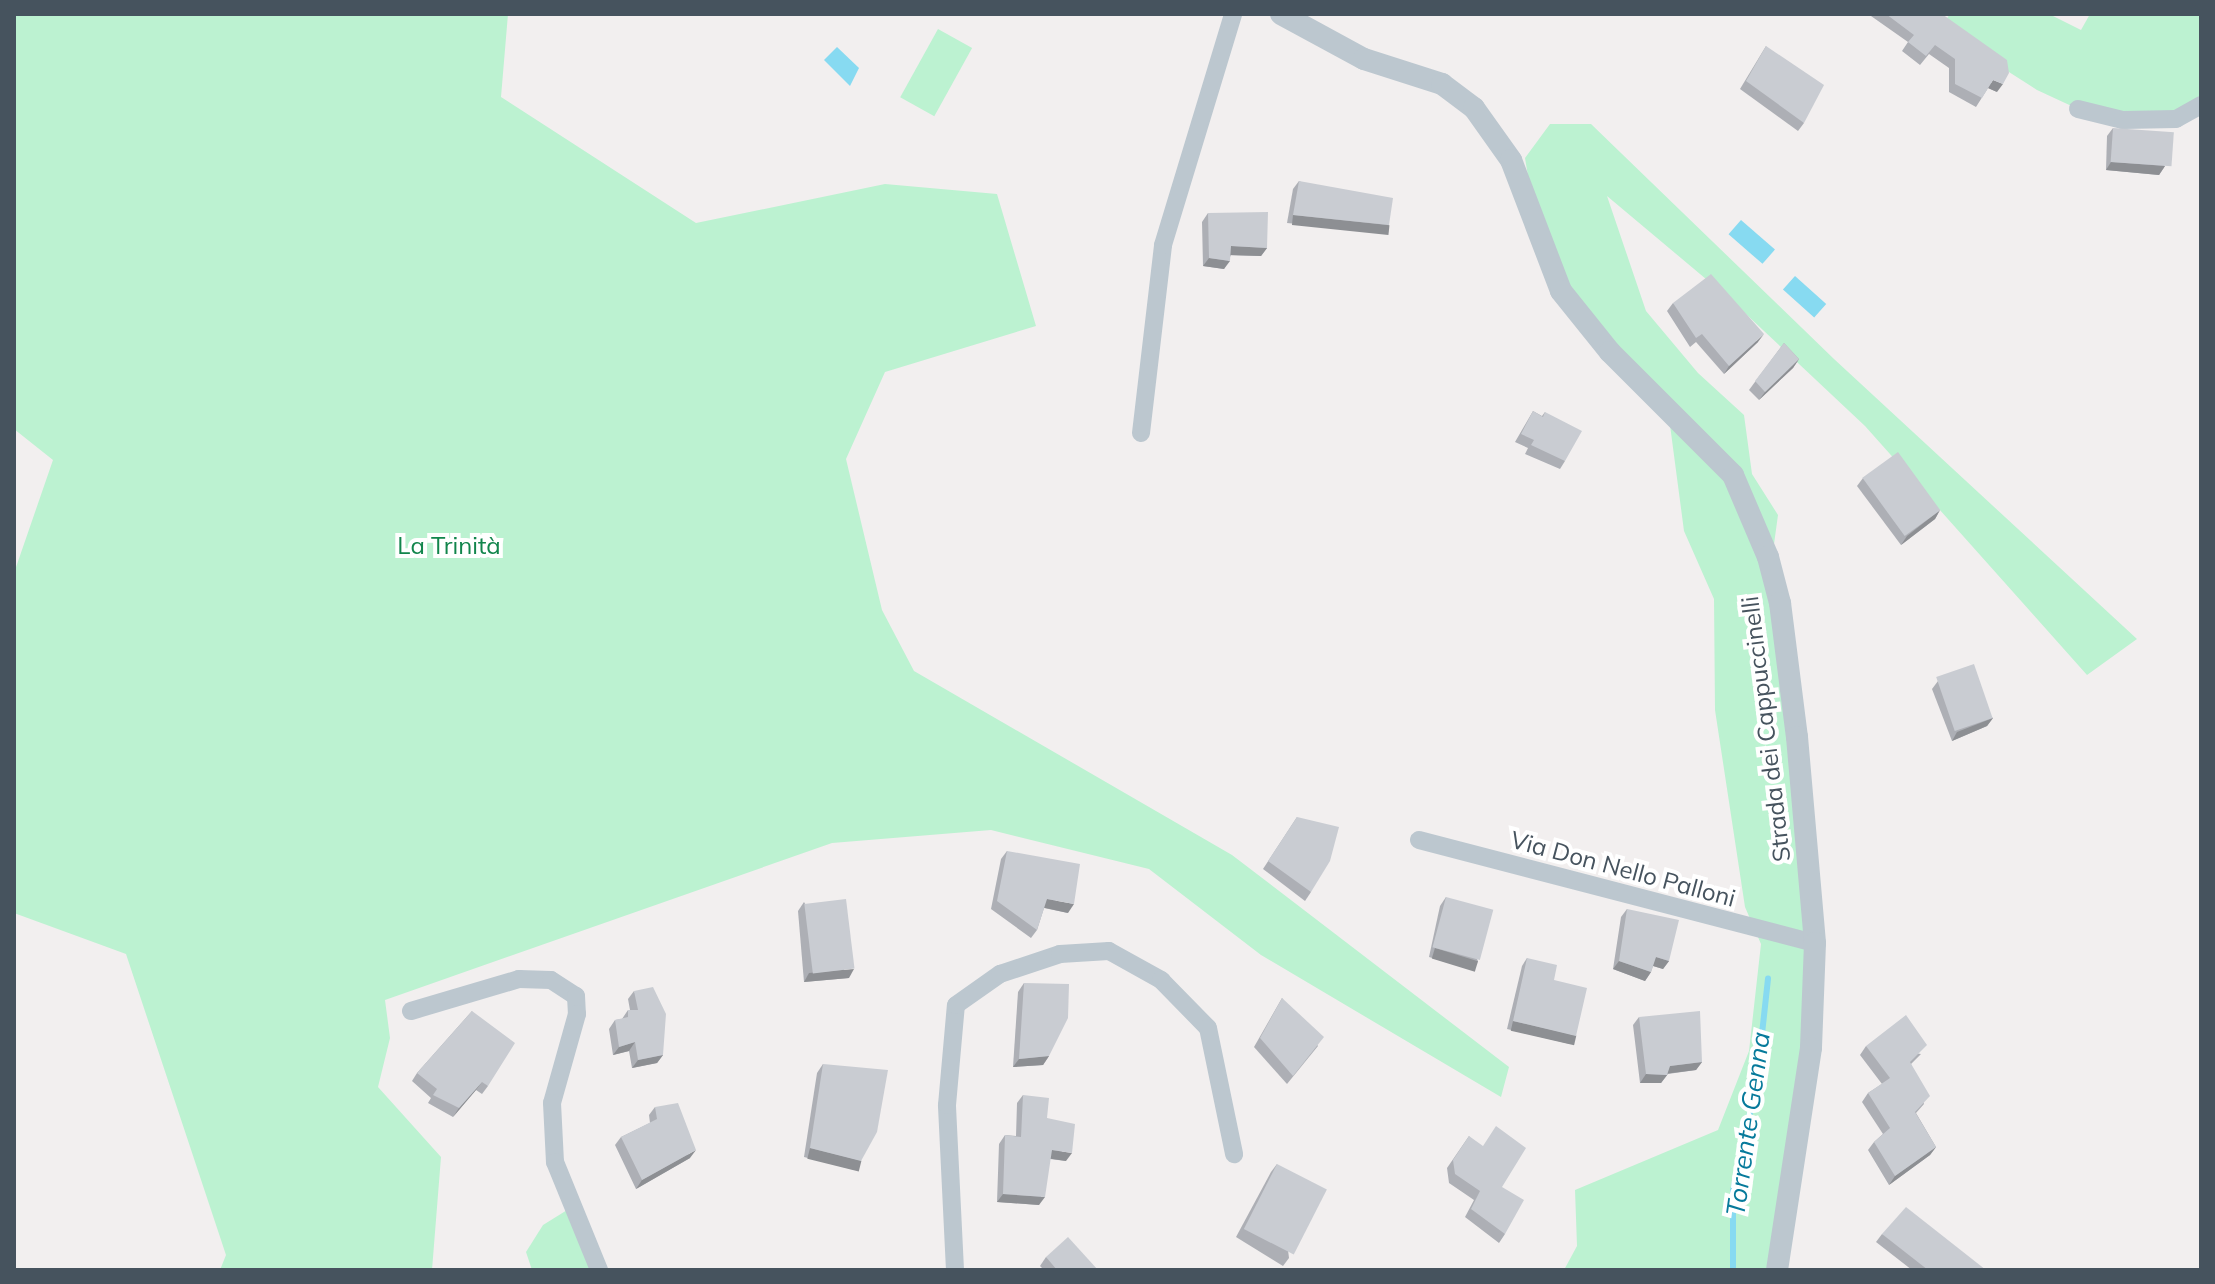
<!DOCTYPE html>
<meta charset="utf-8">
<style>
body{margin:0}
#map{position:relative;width:2215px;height:1284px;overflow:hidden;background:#f2efef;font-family:Mulish,sans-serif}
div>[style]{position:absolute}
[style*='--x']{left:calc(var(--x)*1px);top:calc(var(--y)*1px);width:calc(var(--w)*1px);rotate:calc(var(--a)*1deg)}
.green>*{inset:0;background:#bcf2d1;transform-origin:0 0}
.water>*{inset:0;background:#87daf1;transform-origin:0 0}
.stream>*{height:6px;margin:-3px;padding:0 3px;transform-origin:3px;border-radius:3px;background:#87daf1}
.minor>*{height:18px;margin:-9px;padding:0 9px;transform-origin:9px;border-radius:9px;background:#bcc7cf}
.tertiary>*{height:22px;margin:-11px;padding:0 11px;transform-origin:11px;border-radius:11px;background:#bcc7cf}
.wall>*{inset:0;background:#adafb5}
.shaded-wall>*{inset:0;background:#8d8f93;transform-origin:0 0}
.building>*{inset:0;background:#c9ccd2;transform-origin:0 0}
span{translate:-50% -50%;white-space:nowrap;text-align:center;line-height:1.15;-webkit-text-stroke:8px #fff;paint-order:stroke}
.park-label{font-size:24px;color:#12854c}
.street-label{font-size:24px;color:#46535e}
.water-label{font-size:26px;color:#067a9b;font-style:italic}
.frame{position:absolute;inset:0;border:16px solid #46535e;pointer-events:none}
</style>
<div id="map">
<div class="green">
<div style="clip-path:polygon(14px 14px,508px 14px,501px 97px,696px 223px,885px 184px,997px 194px,1036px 326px,885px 372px,846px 459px,882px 610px,914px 671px,1232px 855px,1509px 1067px,1501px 1097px,1261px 955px,1149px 869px,991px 830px,832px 843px,385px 1000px,390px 1038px,378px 1087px,441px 1157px,432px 1270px,220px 1270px,226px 1255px,126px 954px,14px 913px,14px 573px,53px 460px,14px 429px)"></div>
<div style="clip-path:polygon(1950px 14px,2049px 14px,2081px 30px,2090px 14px,2201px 14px,2201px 105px,2176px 119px,2078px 109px,2037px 90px,1940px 28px)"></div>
<div style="left:938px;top:29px;width:39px;height:78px;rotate:29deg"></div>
<div style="clip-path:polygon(1550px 124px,1591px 124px,1834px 359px,2137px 639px,2087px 675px,1865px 426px,1731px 300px,1607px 196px,1646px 311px,1698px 373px,1744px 415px,1752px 474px,1778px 515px,1771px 566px,1815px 943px,1778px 1270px,1564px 1270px,1577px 1246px,1575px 1190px,1718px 1130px,1749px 1051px,1761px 944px,1745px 907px,1715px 710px,1714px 599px,1684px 531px,1668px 410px,1610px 352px,1539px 243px,1525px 158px)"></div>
<div style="clip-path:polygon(572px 1207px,595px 1270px,532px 1270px,526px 1252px,543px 1225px)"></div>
</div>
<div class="water">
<div style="clip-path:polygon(837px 47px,859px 68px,850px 86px,824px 60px)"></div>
<div style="left:1741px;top:220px;width:45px;height:19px;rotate:41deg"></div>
<div style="left:1795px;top:276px;width:42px;height:18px;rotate:42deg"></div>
</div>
<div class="stream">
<div style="--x:1733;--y:1270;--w:79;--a:-90"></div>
<div style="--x:1733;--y:1191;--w:114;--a:-77.8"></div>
<div style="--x:1757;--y:1080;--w:102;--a:-83.8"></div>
</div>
<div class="minor">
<div style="--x:2078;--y:109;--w:46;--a:13.7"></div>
<div style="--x:2123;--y:120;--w:53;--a:-1.1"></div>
<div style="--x:2176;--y:119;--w:29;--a:-29"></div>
<div style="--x:1141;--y:433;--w:189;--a:-83.3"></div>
<div style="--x:1163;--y:245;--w:241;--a:-73.1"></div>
<div style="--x:1419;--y:840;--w:409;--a:14.6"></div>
<div style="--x:411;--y:1011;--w:113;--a:-16.5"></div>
<div style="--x:519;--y:979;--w:32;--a:2"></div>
<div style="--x:551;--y:980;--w:30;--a:33"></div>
<div style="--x:576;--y:996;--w:18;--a:87"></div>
<div style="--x:577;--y:1014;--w:92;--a:105.7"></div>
<div style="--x:552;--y:1103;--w:59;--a:87.1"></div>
<div style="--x:555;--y:1162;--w:117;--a:67.8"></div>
<div style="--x:955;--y:1270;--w:165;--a:-92.8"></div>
<div style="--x:947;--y:1105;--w:100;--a:-84.9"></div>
<div style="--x:956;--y:1005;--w:54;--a:-35.2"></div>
<div style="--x:1000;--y:974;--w:63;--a:-18.4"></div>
<div style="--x:1060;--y:954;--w:49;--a:-3.5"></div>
<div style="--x:1109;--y:951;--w:60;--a:29.1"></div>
<div style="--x:1161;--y:980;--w:67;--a:45.6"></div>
<div style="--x:1208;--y:1028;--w:129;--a:78.3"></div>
</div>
<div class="tertiary">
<div style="--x:1281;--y:14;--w:94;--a:28.5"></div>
<div style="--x:1364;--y:59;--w:82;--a:17.8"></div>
<div style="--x:1442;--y:84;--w:40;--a:37"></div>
<div style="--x:1474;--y:108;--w:64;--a:54.6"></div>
<div style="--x:1511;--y:160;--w:140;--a:69.1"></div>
<div style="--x:1561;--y:291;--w:78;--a:51.2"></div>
<div style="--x:1610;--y:352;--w:174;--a:45"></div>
<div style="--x:1733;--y:475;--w:89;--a:66.9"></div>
<div style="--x:1768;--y:557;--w:48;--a:75.4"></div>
<div style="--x:1780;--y:603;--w:135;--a:82.8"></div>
<div style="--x:1797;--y:737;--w:207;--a:85"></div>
<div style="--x:1815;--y:943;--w:105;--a:92.2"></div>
<div style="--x:1811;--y:1048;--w:225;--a:98.7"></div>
</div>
<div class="wall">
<div style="clip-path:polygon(1873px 14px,1942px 14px,1997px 92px,1988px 88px,1976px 107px,1949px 92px,1949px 68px,1929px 54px,1920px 65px,1902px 51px,1908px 42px,1871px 16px)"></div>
<div style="clip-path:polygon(1766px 46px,1804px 123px,1798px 131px,1740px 89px)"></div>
<div style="clip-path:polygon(2113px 128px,2165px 166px,2159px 175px,2106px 170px,2107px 136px)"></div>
<div style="clip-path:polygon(1299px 181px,1389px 225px,1383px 233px,1287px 223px,1293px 189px)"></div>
<div style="clip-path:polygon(1208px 213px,1267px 248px,1261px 256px,1231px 255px,1224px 269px,1203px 266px,1202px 222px)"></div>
<div style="clip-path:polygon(1673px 303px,1758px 342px,1724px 374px,1696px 342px,1690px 347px,1667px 311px)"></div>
<div style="clip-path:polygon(1784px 343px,1799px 359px,1793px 368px,1759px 400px,1749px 390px)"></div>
<div style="clip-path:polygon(1533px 411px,1542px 416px,1545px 412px,1565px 461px,1560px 469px,1525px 454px,1528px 448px,1515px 442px)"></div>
<div style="clip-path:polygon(1863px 478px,1940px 510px,1935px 519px,1901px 545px,1857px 486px)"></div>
<div style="clip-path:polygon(1938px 681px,1993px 718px,1987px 726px,1952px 741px,1932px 689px)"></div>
<div style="clip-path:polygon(1297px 817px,1311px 892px,1305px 901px,1263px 869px)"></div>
<div style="clip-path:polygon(1007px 851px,1068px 913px,1044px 908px,1037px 930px,1031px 938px,991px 909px,1001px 859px)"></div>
<div style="clip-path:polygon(1446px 897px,1478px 961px,1472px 970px,1429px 957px,1440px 906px)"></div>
<div style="clip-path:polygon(804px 902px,849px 978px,804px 982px,798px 911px)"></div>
<div style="clip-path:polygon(1627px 909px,1669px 961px,1663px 969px,1653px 966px,1651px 972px,1645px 981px,1613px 969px,1621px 917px)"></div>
<div style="clip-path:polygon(1527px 958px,1554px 980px,1570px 1044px,1507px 1029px,1522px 966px)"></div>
<div style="clip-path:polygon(1024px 983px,1049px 1056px,1043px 1065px,1013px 1067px,1018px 992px)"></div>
<div style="clip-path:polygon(634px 991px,663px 1055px,657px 1063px,632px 1068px,629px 1051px,613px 1055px,609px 1029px,615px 1020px,622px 1019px,628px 1010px,630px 1010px,628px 999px)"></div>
<div style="clip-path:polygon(1282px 998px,1318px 1046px,1287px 1084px,1254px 1047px)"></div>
<div style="clip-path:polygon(472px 1011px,488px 1086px,482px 1094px,476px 1090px,453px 1117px,428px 1103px,431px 1098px,412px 1081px,417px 1073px)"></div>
<div style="clip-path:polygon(1639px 1017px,1702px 1062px,1696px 1070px,1668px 1074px,1661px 1083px,1640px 1083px,1633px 1025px)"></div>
<div style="clip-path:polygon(1866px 1046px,1921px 1054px,1911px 1064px,1924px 1104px,1916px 1113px,1936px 1147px,1930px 1155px,1889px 1185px,1868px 1150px,1874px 1142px,1883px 1134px,1862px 1102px,1868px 1093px,1882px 1084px,1860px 1055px)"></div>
<div style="clip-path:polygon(823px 1064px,861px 1161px,855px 1170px,804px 1157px,817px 1073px)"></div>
<div style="clip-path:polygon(1023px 1095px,1047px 1118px,1066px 1161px,1050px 1159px,1039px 1205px,997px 1202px,999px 1144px,1005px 1135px,1016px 1136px,1017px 1103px)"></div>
<div style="clip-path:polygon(655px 1107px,690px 1158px,636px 1189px,615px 1145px,621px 1137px,650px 1123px,649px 1115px)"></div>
<div style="clip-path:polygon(1469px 1136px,1502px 1187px,1505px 1234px,1499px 1243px,1465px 1217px,1474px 1200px,1449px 1183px,1447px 1168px)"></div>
<div style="clip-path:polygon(1277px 1164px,1289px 1258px,1283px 1266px,1236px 1237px,1271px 1172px)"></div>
<div style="clip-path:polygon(1882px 1234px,1986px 1270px,1912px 1270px,1876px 1242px)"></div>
<div style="clip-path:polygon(1046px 1257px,1098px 1270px,1044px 1270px,1040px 1266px)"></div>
</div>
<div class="shaded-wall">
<div style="clip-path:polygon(1993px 80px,2003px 84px,1997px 92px,1988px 88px)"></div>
<div style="clip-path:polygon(2111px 162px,2165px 166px,2159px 175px,2106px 170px)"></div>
<div style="left:1293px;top:215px;width:97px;height:10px;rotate:6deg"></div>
<div style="clip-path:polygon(1231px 246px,1267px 248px,1261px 256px,1226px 255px)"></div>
<div style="clip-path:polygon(1209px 258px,1230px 261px,1224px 269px,1203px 266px)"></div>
<div style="clip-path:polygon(1764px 334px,1758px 342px,1724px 374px,1729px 366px)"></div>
<div style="clip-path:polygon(1799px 359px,1793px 368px,1759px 400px,1765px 392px)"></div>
<div style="clip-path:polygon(1940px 510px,1935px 519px,1901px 545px,1907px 536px)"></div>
<div style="clip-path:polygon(1993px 718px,1987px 726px,1952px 741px,1957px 732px)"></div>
<div style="clip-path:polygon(1047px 899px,1074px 904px,1068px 913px,1041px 907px)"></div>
<div style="left:1435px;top:948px;width:45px;height:11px;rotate:17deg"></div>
<div style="clip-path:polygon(1656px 957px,1669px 961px,1663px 969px,1650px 965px)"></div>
<div style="clip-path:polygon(1619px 961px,1651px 972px,1645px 981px,1613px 969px)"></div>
<div style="clip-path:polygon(854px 969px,849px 978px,804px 982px,809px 973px)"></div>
<div style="left:1513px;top:1021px;width:65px;height:10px;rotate:13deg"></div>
<div style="clip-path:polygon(635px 1042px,629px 1051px,613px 1055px,619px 1047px)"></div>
<div style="clip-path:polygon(663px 1055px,657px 1063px,632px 1068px,638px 1060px)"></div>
<div style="clip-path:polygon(1049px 1056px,1043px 1065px,1013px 1067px,1019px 1059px)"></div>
<div style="clip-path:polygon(1702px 1062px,1696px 1070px,1664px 1074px,1670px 1066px)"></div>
<div style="clip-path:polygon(1646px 1074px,1667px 1075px,1661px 1083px,1640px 1083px)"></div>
<div style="clip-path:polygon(482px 1082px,476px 1090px,453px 1117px,459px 1108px)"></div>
<div style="clip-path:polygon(1936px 1147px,1930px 1155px,1889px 1185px,1895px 1176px)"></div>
<div style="left:810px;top:1148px;width:53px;height:11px;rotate:14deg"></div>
<div style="clip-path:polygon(696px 1150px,690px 1158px,636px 1189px,642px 1180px)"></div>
<div style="clip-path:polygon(1052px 1150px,1072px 1153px,1066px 1161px,1046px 1158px)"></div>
<div style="clip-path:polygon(1003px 1194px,1045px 1197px,1039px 1205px,997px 1202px)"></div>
</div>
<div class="building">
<div style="clip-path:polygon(1886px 14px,1942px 14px,2007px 60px,2009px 73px,2003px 84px,1993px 80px,1982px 98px,1955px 84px,1955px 59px,1935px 45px,1926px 56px,1908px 42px,1914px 35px)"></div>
<div style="clip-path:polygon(1766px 46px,1824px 85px,1804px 123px,1746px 81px)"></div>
<div style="left:2113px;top:128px;width:61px;height:34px;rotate:4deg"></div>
<div style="clip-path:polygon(1299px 181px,1393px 198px,1389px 225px,1293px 215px)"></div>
<div style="clip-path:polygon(1268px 212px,1267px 248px,1231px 246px,1230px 261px,1209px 258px,1208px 213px)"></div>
<div style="clip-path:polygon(1711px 274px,1764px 334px,1729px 366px,1702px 334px,1696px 338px,1673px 303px)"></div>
<div style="clip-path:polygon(1784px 343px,1799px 359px,1765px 392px,1755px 381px)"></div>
<div style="clip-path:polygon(1533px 411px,1543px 417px,1545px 412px,1582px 431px,1565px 461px,1531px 445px,1534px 440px,1521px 434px)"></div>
<div style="left:1898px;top:452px;width:72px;height:44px;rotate:54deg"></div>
<div style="left:1974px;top:664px;width:57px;height:40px;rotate:71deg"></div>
<div style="clip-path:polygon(1297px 817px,1339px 827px,1330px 861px,1311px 892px,1268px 861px)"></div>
<div style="clip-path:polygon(1007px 851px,1080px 864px,1074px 904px,1047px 899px,1037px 930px,997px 901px)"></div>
<div style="left:1446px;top:897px;width:49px;height:52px;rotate:15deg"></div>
<div style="left:846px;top:899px;width:70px;height:42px;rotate:83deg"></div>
<div style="clip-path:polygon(1627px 909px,1679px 920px,1669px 961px,1656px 957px,1651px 972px,1619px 961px)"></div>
<div style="clip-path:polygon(1527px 958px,1557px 965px,1554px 980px,1587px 988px,1576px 1036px,1513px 1021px)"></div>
<div style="clip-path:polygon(1024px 983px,1069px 984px,1068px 1018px,1049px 1056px,1019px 1059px)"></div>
<div style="clip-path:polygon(653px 987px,666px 1014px,663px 1055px,638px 1060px,635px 1042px,619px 1047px,615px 1020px,628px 1017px,628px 1010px,638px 1010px,634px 991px)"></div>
<div style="clip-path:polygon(1282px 998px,1324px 1037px,1293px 1076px,1260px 1038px)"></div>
<div style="clip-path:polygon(472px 1011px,515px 1043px,488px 1086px,482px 1082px,459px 1108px,433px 1095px,437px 1089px,417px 1073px)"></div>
<div style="clip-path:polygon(1700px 1011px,1702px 1062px,1670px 1066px,1667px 1075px,1646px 1074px,1639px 1017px)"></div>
<div style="clip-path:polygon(1906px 1015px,1927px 1045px,1910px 1062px,1930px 1096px,1915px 1112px,1936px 1147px,1895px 1176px,1874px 1142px,1890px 1128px,1868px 1093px,1890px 1078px,1866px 1046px)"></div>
<div style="clip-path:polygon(823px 1064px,888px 1070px,877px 1132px,861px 1161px,810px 1148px)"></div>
<div style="clip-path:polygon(1023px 1095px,1049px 1098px,1047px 1118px,1075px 1124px,1072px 1153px,1052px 1150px,1045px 1197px,1003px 1194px,1005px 1135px,1021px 1137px)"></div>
<div style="clip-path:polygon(678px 1103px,696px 1150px,642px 1180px,621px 1137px,657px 1119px,655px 1107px)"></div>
<div style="clip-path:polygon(1496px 1126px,1526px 1148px,1502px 1187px,1524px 1200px,1505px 1234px,1471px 1209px,1480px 1191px,1455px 1174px,1453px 1160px,1469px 1136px,1483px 1146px)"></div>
<div style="left:1277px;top:1164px;width:56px;height:73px;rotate:27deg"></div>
<div style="clip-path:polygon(1906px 1207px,1986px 1270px,1928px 1270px,1882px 1234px)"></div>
<div style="clip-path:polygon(1068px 1237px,1098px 1270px,1057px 1270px,1046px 1257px)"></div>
</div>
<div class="park-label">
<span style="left:449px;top:546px">La Trinità</span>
</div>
<div class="street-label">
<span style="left:1766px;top:729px;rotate:-97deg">Strada dei Cappuccinelli</span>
<span style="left:1623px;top:869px;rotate:15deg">Via Don Nello Palloni</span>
</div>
<div class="water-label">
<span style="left:1748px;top:1124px;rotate:-82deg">Torrente Genna</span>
</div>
<div class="frame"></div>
</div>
